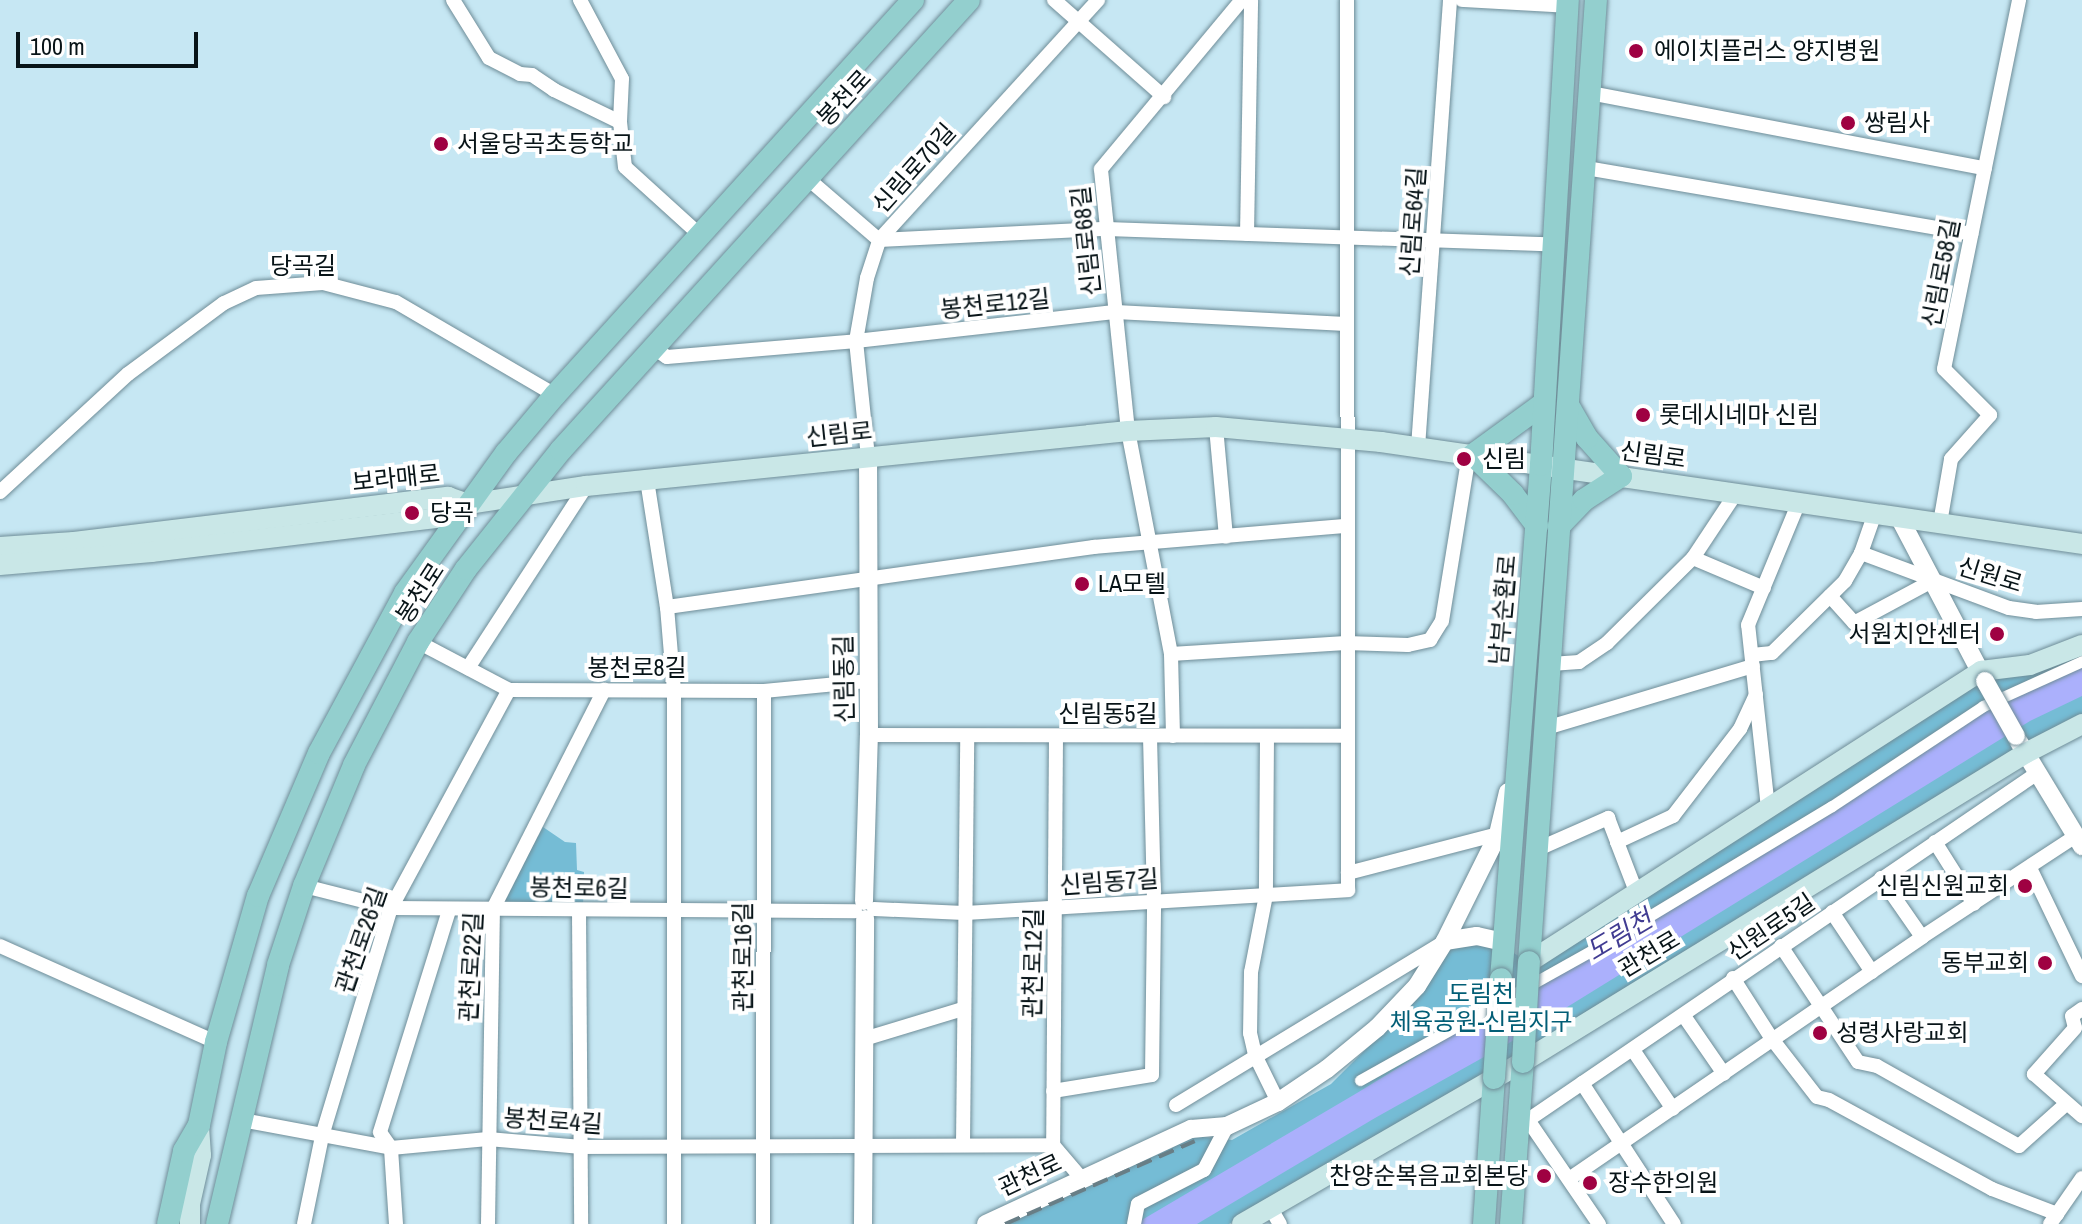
<!DOCTYPE html>
<meta charset="utf-8">
<style>
body{margin:0}
#map{position:relative;width:2082px;height:1224px;overflow:hidden;background:#c6e7f3;font-family:"Archivo Narrow","Noto Sans KR",sans-serif}
div>[style]{position:absolute}
[style*='--x']{left:calc(var(--x)*1px);top:calc(var(--y)*1px);width:calc(var(--w)*1px);rotate:calc(var(--a)*1deg)}
.green>*{inset:0;background:#75bcd5}
.water>*{inset:0;background:#abb0fc}
.roads{filter:drop-shadow(0 0 2px #6f8d98) drop-shadow(0 0 2px #6f8d98)}
.pedestrian>*{height:11px;margin:-5.5px;padding:0 5.5px;transform-origin:5.5px;border-radius:5.5px;background:#fff}
.minor>*{height:14px;margin:-7px;padding:0 7px;transform-origin:7px;border-radius:7px;background:#fff}
.tertiary>*{height:18px;margin:-9px;padding:0 9px;transform-origin:9px;border-radius:9px;background:#fff}
.secondary>*{height:20px;margin:-10px;padding:0 10px;transform-origin:10px;border-radius:10px;background:#c9e7e7}
.primary>*{height:22px;margin:-11px;padding:0 11px;transform-origin:11px;border-radius:11px;background:#93cfce}
.rail>*{height:4px;margin-top:-2px;transform-origin:0;background:repeating-linear-gradient(90deg,#687e86 0 16px,transparent 0 24px)}
.bridges{filter:drop-shadow(0 0 2px #6f8d98) drop-shadow(0 0 2px #6f8d98)}
.tertiary-bridge>*{height:18px;margin:-9px;padding:0 9px;transform-origin:9px;border-radius:9px;background:#fff}
.primary-bridge>*{height:22px;margin:-11px;padding:0 11px;transform-origin:11px;border-radius:11px;background:#93cfce}
.dots>*{width:22px;height:22px;translate:-50% -50%;box-sizing:border-box;border:4px solid #fff;border-radius:50%}
span{translate:-50% -50%;white-space:nowrap;text-align:center;line-height:1.15;-webkit-text-stroke:8px #fff;paint-order:stroke}
.poi-label{font-size:24px;color:#081418}
.left{translate:0 -50%;text-align:left}
.right{translate:-100% -50%;text-align:right}
.street-label{font-size:24px;color:#081418}
.park-label{font-size:24px;color:#025e76}
.water-label{font-size:26px;color:#413c92;font-style:italic}
.scale{position:absolute;left:16px;top:32px;width:182px;height:36px;box-sizing:border-box;border:4px solid #081418;border-top:0;padding-left:10px;font-size:24px;line-height:28px;white-space:nowrap;color:#081418;-webkit-text-stroke:6px #fff;paint-order:stroke}
</style>
<div id="map">
<div class="green">
<div style="clip-path:polygon(2082px 649px,2082px 720px,1539px 1048px,1229px 1224px,1006px 1224px,1194px 1136px,1232px 1140px,1331px 1084px,1389px 1026px,1447px 945px,1471px 939px,1501px 945px,1533px 965px,1973px 682px)"></div>
<div style="clip-path:polygon(543px 827px,565px 842px,576px 843px,577px 870px,584px 872px,583px 908px,499px 907px)"></div>
</div>
<div class="water">
<div style="clip-path:polygon(2082px 661px,2082px 696px,2030px 721px,1509px 1043px,1375px 1118px,1197px 1224px,1135px 1224px,1357px 1093px,1987px 706px)"></div>
</div>
<div class="roads">
<div class="pedestrian">
<div style="--x:1360;--y:1080;--w:273;--a:-29.2"></div>
<div style="--x:1598;--y:947;--w:273;--a:-31.1"></div>
<div style="--x:1832;--y:806;--w:181;--a:-33.5"></div>
<div style="--x:1983;--y:706;--w:109;--a:-24.4"></div>
</div>
<div class="minor">
<div style="--x:453;--y:0;--w:68;--a:58.2"></div>
<div style="--x:489;--y:58;--w:35;--a:27"></div>
<div style="--x:520;--y:74;--w:12;--a:5"></div>
<div style="--x:532;--y:75;--w:27;--a:34"></div>
<div style="--x:554;--y:90;--w:73;--a:25.9"></div>
<div style="--x:620;--y:122;--w:45;--a:83.7"></div>
<div style="--x:625;--y:167;--w:101;--a:42.2"></div>
<div style="--x:580;--y:0;--w:89;--a:62"></div>
<div style="--x:622;--y:79;--w:43;--a:92.7"></div>
<div style="--x:1054;--y:0;--w:147;--a:41.4"></div>
<div style="--x:1462;--y:0;--w:106;--a:3.2"></div>
<div style="--x:1590;--y:93;--w:402;--a:10.8"></div>
<div style="--x:1592;--y:169;--w:385;--a:9.7"></div>
<div style="--x:806;--y:177;--w:96;--a:40.8"></div>
<div style="--x:879;--y:240;--w:228;--a:-2.8"></div>
<div style="--x:1107;--y:229;--w:447;--a:2"></div>
<div style="--x:1247;--y:234;--w:234;--a:-89"></div>
<div style="--x:653;--y:347;--w:17;--a:36"></div>
<div style="--x:667;--y:357;--w:190;--a:-4.8"></div>
<div style="--x:856;--y:341;--w:262;--a:-6.4"></div>
<div style="--x:1116;--y:312;--w:230;--a:3"></div>
<div style="--x:1216;--y:427;--w:110;--a:84.8"></div>
<div style="--x:1418;--y:447;--w:448;--a:-85.9"></div>
<div style="--x:868;--y:457;--w:117;--a:-95.9"></div>
<div style="--x:856;--y:341;--w:64;--a:-80.1"></div>
<div style="--x:867;--y:278;--w:40;--a:-72"></div>
<div style="--x:879;--y:240;--w:325;--a:-47.6"></div>
<div style="--x:647;--y:480;--w:129;--a:81.1"></div>
<div style="--x:667;--y:607;--w:83;--a:85.2"></div>
<div style="--x:674;--y:690;--w:534;--a:90"></div>
<div style="--x:0;--y:492;--w:174;--a:-42.7"></div>
<div style="--x:128;--y:374;--w:119;--a:-36.5"></div>
<div style="--x:224;--y:303;--w:35;--a:-25"></div>
<div style="--x:256;--y:288;--w:67;--a:-4.3"></div>
<div style="--x:323;--y:283;--w:75;--a:14.6"></div>
<div style="--x:396;--y:302;--w:184;--a:30.3"></div>
<div style="--x:1940;--y:523;--w:65;--a:-80.2"></div>
<div style="--x:1951;--y:459;--w:59;--a:-48.4"></div>
<div style="--x:1990;--y:415;--w:65;--a:-135"></div>
<div style="--x:1944;--y:369;--w:377;--a:-78.5"></div>
<div style="--x:1861;--y:553;--w:158;--a:20.4"></div>
<div style="--x:2009;--y:608;--w:27;--a:8"></div>
<div style="--x:2036;--y:612;--w:46;--a:-3.7"></div>
<div style="--x:1693;--y:558;--w:77;--a:22.9"></div>
<div style="--x:1830;--y:596;--w:36;--a:48"></div>
<div style="--x:1854;--y:623;--w:89;--a:-28.3"></div>
<div style="--x:667;--y:607;--w:431;--a:-8"></div>
<div style="--x:1094;--y:547;--w:253;--a:-4.8"></div>
<div style="--x:418;--y:642;--w:103;--a:27.8"></div>
<div style="--x:509;--y:690;--w:255;--a:0.2"></div>
<div style="--x:764;--y:691;--w:103;--a:-5.5"></div>
<div style="--x:1171;--y:654;--w:175;--a:-3.6"></div>
<div style="--x:1346;--y:643;--w:62;--a:1.8"></div>
<div style="--x:1408;--y:645;--w:23;--a:-13"></div>
<div style="--x:1430;--y:640;--w:22;--a:-58"></div>
<div style="--x:1442;--y:621;--w:169;--a:-80.8"></div>
<div style="--x:1752;--y:655;--w:20;--a:-6"></div>
<div style="--x:1772;--y:653;--w:103;--a:-44.6"></div>
<div style="--x:1845;--y:581;--w:32;--a:-60"></div>
<div style="--x:1861;--y:553;--w:42;--a:-70.7"></div>
<div style="--x:1551;--y:664;--w:28;--a:-4"></div>
<div style="--x:1579;--y:662;--w:34;--a:-34"></div>
<div style="--x:1607;--y:643;--w:121;--a:-44.7"></div>
<div style="--x:1693;--y:558;--w:78;--a:-56.5"></div>
<div style="--x:468;--y:668;--w:217;--a:-57"></div>
<div style="--x:1546;--y:728;--w:216;--a:-16.7"></div>
<div style="--x:869;--y:735;--w:478;--a:0.1"></div>
<div style="--x:1056;--y:736;--w:409;--a:90.4"></div>
<div style="--x:1053;--y:1145;--w:45;--a:49.5"></div>
<div style="--x:1173;--y:736;--w:82;--a:-91.4"></div>
<div style="--x:1171;--y:654;--w:227;--a:-100.9"></div>
<div style="--x:1128;--y:431;--w:263;--a:-95.9"></div>
<div style="--x:1101;--y:169;--w:220;--a:-50.2"></div>
<div style="--x:1267;--y:736;--w:159;--a:90.4"></div>
<div style="--x:1266;--y:895;--w:78;--a:101"></div>
<div style="--x:1251;--y:972;--w:61;--a:90.9"></div>
<div style="--x:1250;--y:1033;--w:23;--a:77"></div>
<div style="--x:1255;--y:1055;--w:52;--a:63.9"></div>
<div style="--x:1768;--y:808;--w:184;--a:-96.2"></div>
<div style="--x:1748;--y:625;--w:133;--a:-67.5"></div>
<div style="--x:1617;--y:842;--w:56;--a:69"></div>
<div style="--x:1935;--y:842;--w:73;--a:57.8"></div>
<div style="--x:1538;--y:849;--w:77;--a:-23.9"></div>
<div style="--x:1608;--y:818;--w:26;--a:69"></div>
<div style="--x:1617;--y:842;--w:62;--a:-24.9"></div>
<div style="--x:1673;--y:816;--w:110;--a:-52.4"></div>
<div style="--x:1740;--y:729;--w:38;--a:-65"></div>
<div style="--x:2030;--y:868;--w:120;--a:64.3"></div>
<div style="--x:1348;--y:873;--w:155;--a:-14.6"></div>
<div style="--x:1881;--y:878;--w:72;--a:55.2"></div>
<div style="--x:304;--y:886;--w:90;--a:14.2"></div>
<div style="--x:391;--y:908;--w:464;--a:0.4"></div>
<div style="--x:874;--y:909;--w:90;--a:2.5"></div>
<div style="--x:964;--y:913;--w:385;--a:-3.4"></div>
<div style="--x:1348;--y:890;--w:890;--a:-90.06"></div>
<div style="--x:579;--y:912;--w:312;--a:89.6"></div>
<div style="--x:1832;--y:912;--w:72;--a:56.3"></div>
<div style="--x:0;--y:946;--w:236;--a:24"></div>
<div style="--x:1781;--y:946;--w:139;--a:56.4"></div>
<div style="--x:1858;--y:1062;--w:19;--a:12"></div>
<div style="--x:1877;--y:1066;--w:163;--a:29.4"></div>
<div style="--x:2019;--y:1146;--w:63;--a:-41.8"></div>
<div style="--x:1733;--y:978;--w:72;--a:57.4"></div>
<div style="--x:1772;--y:1039;--w:73;--a:52.2"></div>
<div style="--x:1817;--y:1097;--w:12;--a:14"></div>
<div style="--x:1829;--y:1100;--w:186;--a:28.6"></div>
<div style="--x:1992;--y:1189;--w:70;--a:21"></div>
<div style="--x:2082;--y:1009;--w:12;--a:145"></div>
<div style="--x:2072;--y:1016;--w:12;--a:76"></div>
<div style="--x:2075;--y:1028;--w:62;--a:131.7"></div>
<div style="--x:2034;--y:1074;--w:64;--a:41.2"></div>
<div style="--x:1684;--y:1016;--w:70;--a:55.4"></div>
<div style="--x:864;--y:1039;--w:103;--a:-16.9"></div>
<div style="--x:1633;--y:1050;--w:71;--a:55.9"></div>
<div style="--x:1582;--y:1083;--w:168;--a:56.9"></div>
<div style="--x:1053;--y:1091;--w:100;--a:-9.2"></div>
<div style="--x:1152;--y:1075;--w:175;--a:-89.3"></div>
<div style="--x:1154;--y:900;--w:164;--a:-91.4"></div>
<div style="--x:1176;--y:1105;--w:311;--a:-31.3"></div>
<div style="--x:1519;--y:1119;--w:9;--a:6"></div>
<div style="--x:1528;--y:1120;--w:126;--a:55.7"></div>
<div style="--x:242;--y:1120;--w:152;--a:10.6"></div>
<div style="--x:391;--y:1148;--w:97;--a:-5.3"></div>
<div style="--x:488;--y:1139;--w:94;--a:4.9"></div>
<div style="--x:582;--y:1147;--w:471;--a:-0.2"></div>
<div style="--x:1528;--y:1120;--w:618;--a:-34.26"></div>
<div style="--x:963;--y:1144;--w:408;--a:-89.4"></div>
<div style="--x:1569;--y:1179;--w:428;--a:-34.4"></div>
<div style="--x:1922;--y:937;--w:184;--a:-33.3"></div>
<div style="--x:1270;--y:1207;--w:20;--a:60"></div>
<div style="--x:304;--y:1224;--w:90;--a:-78.4"></div>
<div style="--x:322;--y:1136;--w:238;--a:-73.2"></div>
<div style="--x:391;--y:908;--w:248;--a:-61.6"></div>
<div style="--x:396;--y:1224;--w:76;--a:-93.8"></div>
<div style="--x:391;--y:1148;--w:19;--a:-125"></div>
<div style="--x:380;--y:1132;--w:232;--a:-72.7"></div>
<div style="--x:488;--y:1224;--w:315;--a:-89.1"></div>
<div style="--x:493;--y:909;--w:246;--a:-63.1"></div>
<div style="--x:763;--y:1224;--w:533;--a:-89.89"></div>
<div style="--x:1134;--y:1224;--w:20;--a:-79"></div>
<div style="--x:1138;--y:1204;--w:74;--a:-27.3"></div>
<div style="--x:1204;--y:1170;--w:50;--a:-62.4"></div>
<div style="--x:2050;--y:1224;--w:56;--a:-55.2"></div>
</div>
<div class="tertiary">
<div style="--x:1899;--y:517;--w:185;--a:62.3"></div>
<div style="--x:2019;--y:742;--w:122;--a:58.8"></div>
<div style="--x:864;--y:901;--w:166;--a:-88.3"></div>
<div style="--x:869;--y:735;--w:278;--a:-90.2"></div>
<div style="--x:1445;--y:941;--w:32;--a:-9"></div>
<div style="--x:1477;--y:936;--w:28;--a:13"></div>
<div style="--x:863;--y:1224;--w:305;--a:-89.6"></div>
<div style="--x:986;--y:1224;--w:226;--a:-24.9"></div>
<div style="--x:1191;--y:1129;--w:36;--a:-5"></div>
<div style="--x:1227;--y:1126;--w:56;--a:-25.2"></div>
<div style="--x:1278;--y:1102;--w:59;--a:-34"></div>
<div style="--x:1327;--y:1069;--w:65;--a:-39.4"></div>
<div style="--x:1377;--y:1028;--w:58;--a:-46.4"></div>
<div style="--x:1417;--y:986;--w:53;--a:-58.1"></div>
<div style="--x:1445;--y:941;--w:119;--a:-63.6"></div>
<div style="--x:1498;--y:834;--w:43;--a:-76.6"></div>
</div>
<div class="secondary">
<div style="--x:0;--y:547;--w:74;--a:-3.9"></div>
<div style="--x:74;--y:542;--w:377;--a:-6.9"></div>
<div style="--x:448;--y:497;--w:21;--a:19"></div>
<div style="--x:0;--y:565;--w:152;--a:-4.9"></div>
<div style="--x:151;--y:552;--w:295;--a:-6.8"></div>
<div style="--x:444;--y:517;--w:27;--a:-28"></div>
<div style="--x:468;--y:504;--w:119;--a:-8.7"></div>
<div style="--x:586;--y:486;--w:545;--a:-5.79"></div>
<div style="--x:1128;--y:431;--w:88;--a:-2.6"></div>
<div style="--x:1216;--y:427;--w:166;--a:5.2"></div>
<div style="--x:1381;--y:442;--w:708;--a:8.28"></div>
<div style="--x:1529;--y:962;--w:538;--a:-32.77"></div>
<div style="--x:1981;--y:671;--w:49;--a:-7"></div>
<div style="--x:2030;--y:665;--w:56;--a:-21"></div>
<div style="--x:190;--y:1224;--w:20;--a:-90"></div>
<div style="--x:190;--y:1204;--w:50;--a:-77.3"></div>
<div style="--x:201;--y:1155;--w:30;--a:-94"></div>
<div style="--x:1242;--y:1224;--w:324;--a:-30"></div>
<div style="--x:1523;--y:1062;--w:590;--a:-31.56"></div>
<div style="--x:2026;--y:753;--w:63;--a:-27.4"></div>
</div>
<div class="primary">
<div style="--x:1537;--y:526;--w:40;--a:-127"></div>
<div style="--x:1513;--y:494;--w:56;--a:-135.7"></div>
<div style="--x:1473;--y:455;--w:88;--a:-36.2"></div>
<div style="--x:1559;--y:526;--w:36;--a:-46"></div>
<div style="--x:1584;--y:500;--w:44;--a:-33"></div>
<div style="--x:1621;--y:476;--w:51;--a:-131.8"></div>
<div style="--x:1587;--y:438;--w:38;--a:-120"></div>
<div style="--x:1529;--y:962;--w:964;--a:-86.02"></div>
<div style="--x:1501;--y:979;--w:516;--a:-85.55"></div>
<div style="--x:1541;--y:465;--w:466;--a:-86.7"></div>
<div style="--x:168;--y:1224;--w:75;--a:-77.6"></div>
<div style="--x:184;--y:1151;--w:30;--a:-60"></div>
<div style="--x:199;--y:1125;--w:85;--a:-78.4"></div>
<div style="--x:216;--y:1042;--w:152;--a:-74"></div>
<div style="--x:258;--y:896;--w:155;--a:-66.9"></div>
<div style="--x:319;--y:753;--w:182;--a:-61.7"></div>
<div style="--x:405;--y:593;--w:173;--a:-54.2"></div>
<div style="--x:506;--y:453;--w:76;--a:-49.8"></div>
<div style="--x:555;--y:395;--w:533;--a:-47.81"></div>
<div style="--x:217;--y:1224;--w:266;--a:-76.7"></div>
<div style="--x:278;--y:965;--w:83;--a:-71.8"></div>
<div style="--x:304;--y:886;--w:131;--a:-67.5"></div>
<div style="--x:354;--y:765;--w:139;--a:-62.5"></div>
<div style="--x:418;--y:642;--w:87;--a:-56.7"></div>
<div style="--x:466;--y:569;--w:152;--a:-51.4"></div>
<div style="--x:561;--y:450;--w:607;--a:-47.8"></div>
<div style="--x:1484;--y:1224;--w:146;--a:-86.1"></div>
<div style="--x:1511;--y:1224;--w:162;--a:-85.8"></div>
</div>
</div>
<div class="rail">
<div style="--x:1005;--y:1224;--w:207;--a:-23.6"></div>
</div>
<div class="bridges">
<div class="tertiary-bridge">
<div style="--x:1985;--y:681;--w:63;--a:60.6"></div>
</div>
<div class="primary-bridge">
<div style="--x:1523;--y:1062;--w:100;--a:-86.6"></div>
<div style="--x:1494;--y:1078;--w:99;--a:-86"></div>
</div>
</div>
<div class="dots">
<div style="left:1636px;top:51px;background:#9f0142"></div>
<div style="left:1848px;top:123px;background:#9f0142"></div>
<div style="left:441px;top:144px;background:#9f0142"></div>
<div style="left:1643px;top:415px;background:#9f0142"></div>
<div style="left:1464px;top:459px;background:#9f0142"></div>
<div style="left:412px;top:513px;background:#9f0142"></div>
<div style="left:1082px;top:584px;background:#9f0142"></div>
<div style="left:1997px;top:634px;background:#9f0142"></div>
<div style="left:2025px;top:886px;background:#9f0142"></div>
<div style="left:2045px;top:963px;background:#9f0142"></div>
<div style="left:1820px;top:1033px;background:#9f0142"></div>
<div style="left:1544px;top:1176px;background:#9f0142"></div>
<div style="left:1590px;top:1183px;background:#9f0142"></div>
</div>
<div class="poi-label">
<span class="left" style="left:1654px;top:51px">에이치플러스 양지병원</span>
<span class="left" style="left:1864px;top:123px">쌍림사</span>
<span class="left" style="left:457px;top:144px">서울당곡초등학교</span>
<span class="left" style="left:1659px;top:415px">롯데시네마 신림</span>
<span class="left" style="left:1482px;top:459px">신림</span>
<span class="left" style="left:430px;top:513px">당곡</span>
<span class="left" style="left:1098px;top:584px">LA모텔</span>
<span class="right" style="left:1981px;top:634px">서원치안센터</span>
<span class="right" style="left:2009px;top:886px">신림신원교회</span>
<span class="right" style="left:2029px;top:963px">동부교회</span>
<span class="left" style="left:1836px;top:1033px">성령사랑교회</span>
<span class="right" style="left:1528px;top:1176px">찬양순복음교회본당</span>
<span class="left" style="left:1608px;top:1183px">장수한의원</span>
</div>
<div class="street-label">
<span style="left:844px;top:98px;rotate:-47deg">봉천로</span>
<span style="left:914px;top:168px;rotate:-48deg">신림로70길</span>
<span style="left:1413px;top:222px;rotate:-86deg">신림로64길</span>
<span style="left:1086px;top:241px;rotate:-96deg">신림로68길</span>
<span style="left:303px;top:266px">당곡길</span>
<span style="left:1941px;top:273px;rotate:-79deg">신림로58길</span>
<span style="left:995px;top:304px;rotate:-6deg">봉천로12길</span>
<span style="left:839px;top:434px;rotate:-6deg">신림로</span>
<span style="left:1653px;top:455px;rotate:8deg">신림로</span>
<span style="left:396px;top:478px;rotate:-6deg">보라매로</span>
<span style="left:1990px;top:575px;rotate:17deg">신원로</span>
<span style="left:420px;top:593px;rotate:-57deg">봉천로</span>
<span style="left:1503px;top:610px;rotate:-85deg">남부순환로</span>
<span style="left:637px;top:668px">봉천로8길</span>
<span style="left:844px;top:679px;rotate:-91deg">신림동길</span>
<span style="left:1108px;top:714px">신림동5길</span>
<span style="left:1109px;top:882px;rotate:-4deg">신림동7길</span>
<span style="left:579px;top:888px;rotate:1deg">봉천로6길</span>
<span style="left:1771px;top:927px;rotate:-34deg">신원로5길</span>
<span style="left:361px;top:940px;rotate:-71deg">관천로26길</span>
<span style="left:1649px;top:954px;rotate:-31deg">관천로</span>
<span style="left:743px;top:957px;rotate:-90deg">관천로16길</span>
<span style="left:1033px;top:963px;rotate:-89deg">관천로12길</span>
<span style="left:471px;top:967px;rotate:-87deg">관천로22길</span>
<span style="left:553px;top:1121px;rotate:4deg">봉천로4길</span>
<span style="left:1030px;top:1175px;rotate:-25deg">관천로</span>
</div>
<div class="park-label">
<span style="left:1481px;top:1008px">도림천<br>체육공원-신림지구</span>
</div>
<div class="water-label">
<span style="left:1619px;top:935px;rotate:-31deg">도림천</span>
</div>
<div class="scale">100 m</div>
</div>
